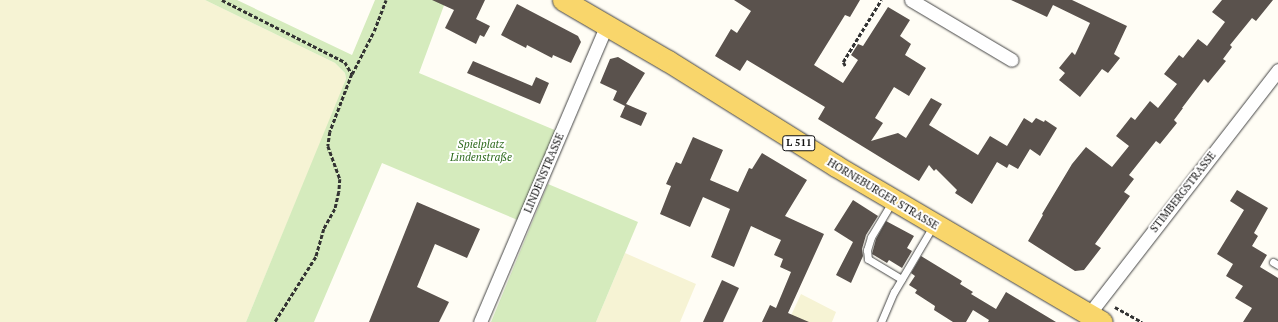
<!DOCTYPE html>
<meta charset="utf-8">
<style>
body{margin:0}
#map{position:relative;width:1278px;height:322px;overflow:hidden;background:#fffdf5;font-family:"PT Serif",serif}
div>[style]{position:absolute}
[style*='--x']{left:calc(var(--x)*1px);top:calc(var(--y)*1px);width:calc(var(--w)*1px);rotate:calc(var(--a)*1deg)}
.farmland>*{inset:0;background:#f6f3d4}
.green>*{inset:0;background:#d5ebbd}
.building>*{inset:0;background:#5a524d}
.path>*{height:2.5px;margin-top:-1.25px;transform-origin:0;background:repeating-linear-gradient(90deg,#333 0 4px,transparent 0 6px)}
.roads{filter:drop-shadow(0 0 1px #444) drop-shadow(0 0 1px #444)}
.lane>*{height:7px;margin:-3.5px;padding:0 3.5px;transform-origin:3.5px;border-radius:3.5px;background:#fff}
.street>*{height:13px;margin:-6.5px;padding:0 6.5px;transform-origin:6.5px;border-radius:6.5px;background:#fff}
.primary>*{height:21px;margin:-10.5px;padding:0 10.5px;transform-origin:10.5px;border-radius:10.5px;background:#f9d66b}
span{translate:-50% -50%;white-space:nowrap;text-align:center;line-height:1.15;-webkit-text-stroke:4px #fff;paint-order:stroke}
.shield-label span{padding:1px 3px;background:#fff;border:1px solid;border-radius:3px;-webkit-text-stroke-width:0}
.shield-label{font-size:10px;color:#111;font-weight:700}
.park-label{font-size:11px;color:#2f6b1f;font-style:italic}
.street-label{font-size:11px;color:#111}
</style>
<div id="map">
<div class="farmland">
<div style="clip-path:polygon(0 0,205px 0,335px 63px,345px 73px,346px 79px,343px 89px,246px 322px,0 322px)"></div>
<div style="clip-path:polygon(625px 253px,696px 284px,680px 322px,596px 322px)"></div>
<div style="clip-path:polygon(801px 294px,836px 312px,832px 322px,788px 322px)"></div>
</div>
<div class="green">
<div style="clip-path:polygon(205px 0,237px 0,352px 55px,375px 0,446px 0,419px 73px,557px 131px,520px 221px,382px 163px,314px 322px,246px 322px,346px 79px,345px 73px,335px 63px)"></div>
<div style="clip-path:polygon(548px 184px,638px 222px,596px 322px,491px 322px)"></div>
</div>
<div class="building">
<div style="clip-path:polygon(432px 0,485px 0,476px 19px,490px 26px,484px 37px,480px 35px,476px 44px,445px 28px,454px 10px)"></div>
<div style="clip-path:polygon(734px 0,860px 0,850px 17px,845px 15px,814px 65px,843px 83px,858px 60px,851px 55px,858px 44px,863px 46px,888px 7px,910px 20px,900px 36px,911px 44px,905px 55px,926px 68px,909px 96px,894px 87px,875px 118px,883px 123px,871px 141px,898px 133px,906px 138px,931px 98px,942px 104px,929px 125px,978px 155px,990px 136px,1007px 146px,1024px 118px,1032px 123px,1036px 118px,1044px 122px,1045px 120px,1057px 128px,1040px 156px,1030px 149px,1018px 169px,1009px 164px,1007px 168px,997px 162px,972px 204px,955px 193px,957px 190px,936px 169px,934px 171px,929px 165px,919px 181px,818px 119px,825px 107px,747px 60px,740px 71px,715px 56px,731px 29px,737px 33px,751px 11px)"></div>
<div style="clip-path:polygon(1011px 0,1072px 0,1127px 26px,1114px 54px,1120px 58px,1108px 73px,1102px 69px,1080px 97px,1059px 80px,1065px 73px,1059px 68px,1072px 52px,1075px 55px,1090px 23px,1053px 5px,1047px 17px)"></div>
<div style="clip-path:polygon(1222px 0,1273px 0,1256px 21px,1252px 18px,1230px 45px,1232px 47px,1223px 59px,1226px 61px,1208px 83px,1204px 79px,1182px 108px,1183px 108px,1174px 120px,1177px 123px,1160px 144px,1156px 141px,1129px 175px,1134px 179px,1124px 192px,1130px 196px,1095px 244px,1101px 248px,1084px 270px,1075px 271px,1028px 241px,1043px 215px,1042px 214px,1072px 164px,1086px 147px,1112px 167px,1129px 146px,1116px 136px,1131px 117px,1135px 120px,1150px 101px,1158px 108px,1177px 84px,1164px 74px,1179px 55px,1183px 58px,1198px 39px,1207px 46px,1225px 22px,1212px 12px)"></div>
<div style="clip-path:polygon(517px 4px,578px 36px,581px 42px,571px 63px,553px 55px,552px 58px,527px 45px,526px 48px,501px 35px)"></div>
<div style="clip-path:polygon(618px 57px,645px 73px,626px 104px,647px 113px,641px 126px,620px 117px,625px 106px,613px 100px,617px 91px,600px 83px,610px 59px)"></div>
<div style="clip-path:polygon(473px 61px,532px 86px,536px 77px,549px 83px,540px 104px,467px 73px)"></div>
<div style="clip-path:polygon(693px 137px,723px 150px,710px 180px,738px 192px,749px 168px,752px 169px,762px 153px,807px 180px,785px 216px,824px 234px,788px 313px,809px 322px,762px 322px,770px 305px,776px 308px,791px 272px,780px 267px,783px 259px,774px 255px,781px 240px,751px 226px,734px 267px,711px 257px,730px 209px,703px 197px,690px 227px,660px 214px,671px 186px,666px 184px,676px 162px,681px 164px)"></div>
<div style="clip-path:polygon(1237px 190px,1268px 208px,1254px 233px,1258px 236px,1252px 246px,1267px 255px,1260px 267px,1278px 278px,1278px 322px,1243px 322px,1252px 308px,1235px 298px,1243px 286px,1226px 276px,1233px 264px,1217px 254px,1244px 210px,1230px 201px)"></div>
<div style="clip-path:polygon(853px 200px,878px 216px,866px 235px,862px 249px,863px 256px,851px 283px,836px 275px,853px 242px,834px 230px)"></div>
<div style="clip-path:polygon(417px 202px,480px 229px,467px 258px,435px 244px,417px 287px,449px 302px,439px 322px,369px 322px)"></div>
<div style="clip-path:polygon(886px 221px,914px 236px,907px 248px,912px 251px,902px 268px,889px 260px,887px 263px,872px 254px,876px 239px)"></div>
<div style="clip-path:polygon(921px 256px,962px 281px,960px 284px,973px 292px,971px 294px,996px 309px,1006px 292px,1056px 322px,988px 322px,989px 320px,973px 310px,966px 322px,953px 322px,934px 310px,935px 306px,915px 293px,917px 290px,909px 285px,915px 276px,911px 273px)"></div>
<div style="clip-path:polygon(722px 280px,739px 288px,723px 322px,703px 322px)"></div>
</div>
<div class="path">
<div style="--x:222;--y:0;--w:138;--a:26.8"></div>
<div style="--x:345;--y:62;--w:14;--a:60"></div>
<div style="--x:352;--y:74;--w:62;--a:110.8"></div>
<div style="--x:330;--y:132;--w:14;--a:98"></div>
<div style="--x:328;--y:146;--w:35;--a:70"></div>
<div style="--x:340;--y:179;--w:13;--a:94"></div>
<div style="--x:339;--y:192;--w:17;--a:103"></div>
<div style="--x:335;--y:209;--w:23;--a:119"></div>
<div style="--x:324;--y:229;--w:29;--a:106"></div>
<div style="--x:316;--y:257;--w:77;--a:122.2"></div>
<div style="--x:845;--y:66;--w:4;--a:-117"></div>
<div style="--x:843;--y:62;--w:73;--a:-58.5"></div>
<div style="--x:352;--y:74;--w:48;--a:-62.9"></div>
<div style="--x:374;--y:31;--w:33;--a:-69"></div>
<div style="--x:1115;--y:307;--w:31;--a:29"></div>
</div>
<div class="roads">
<div class="lane">
<div style="--x:892;--y:202;--w:41;--a:121"></div>
<div style="--x:871;--y:237;--w:14;--a:107"></div>
<div style="--x:867;--y:250;--w:9;--a:84"></div>
<div style="--x:868;--y:259;--w:39;--a:31"></div>
<div style="--x:1273;--y:262;--w:6;--a:31"></div>
<div style="--x:881;--y:322;--w:33;--a:-67"></div>
<div style="--x:894;--y:292;--w:77;--a:-59.4"></div>
</div>
<div class="street">
<div style="--x:911;--y:0;--w:117;--a:30.7"></div>
<div style="--x:1089;--y:314;--w:309;--a:-52.2"></div>
<div style="--x:480;--y:322;--w:324;--a:-66.9"></div>
</div>
<div class="primary">
<div style="--x:563;--y:0;--w:121;--a:30.2"></div>
<div style="--x:668;--y:61;--w:198;--a:32"></div>
<div style="--x:836;--y:166;--w:308;--a:30.4"></div>
</div>
</div>
<div class="shield-label">
<span style="left:799px;top:143px">L 511</span>
</div>
<div class="park-label">
<span style="left:481px;top:151px">Spielplatz<br>Lindenstraße</span>
</div>
<div class="street-label">
<span style="left:544px;top:173px;rotate:-67deg">LINDENSTRASSE</span>
<span style="left:1183px;top:192px;rotate:-52deg">STIMBERGSTRASSE</span>
<span style="left:883px;top:194px;rotate:31deg">HORNEBURGER STRASSE</span>
</div>
</div>
